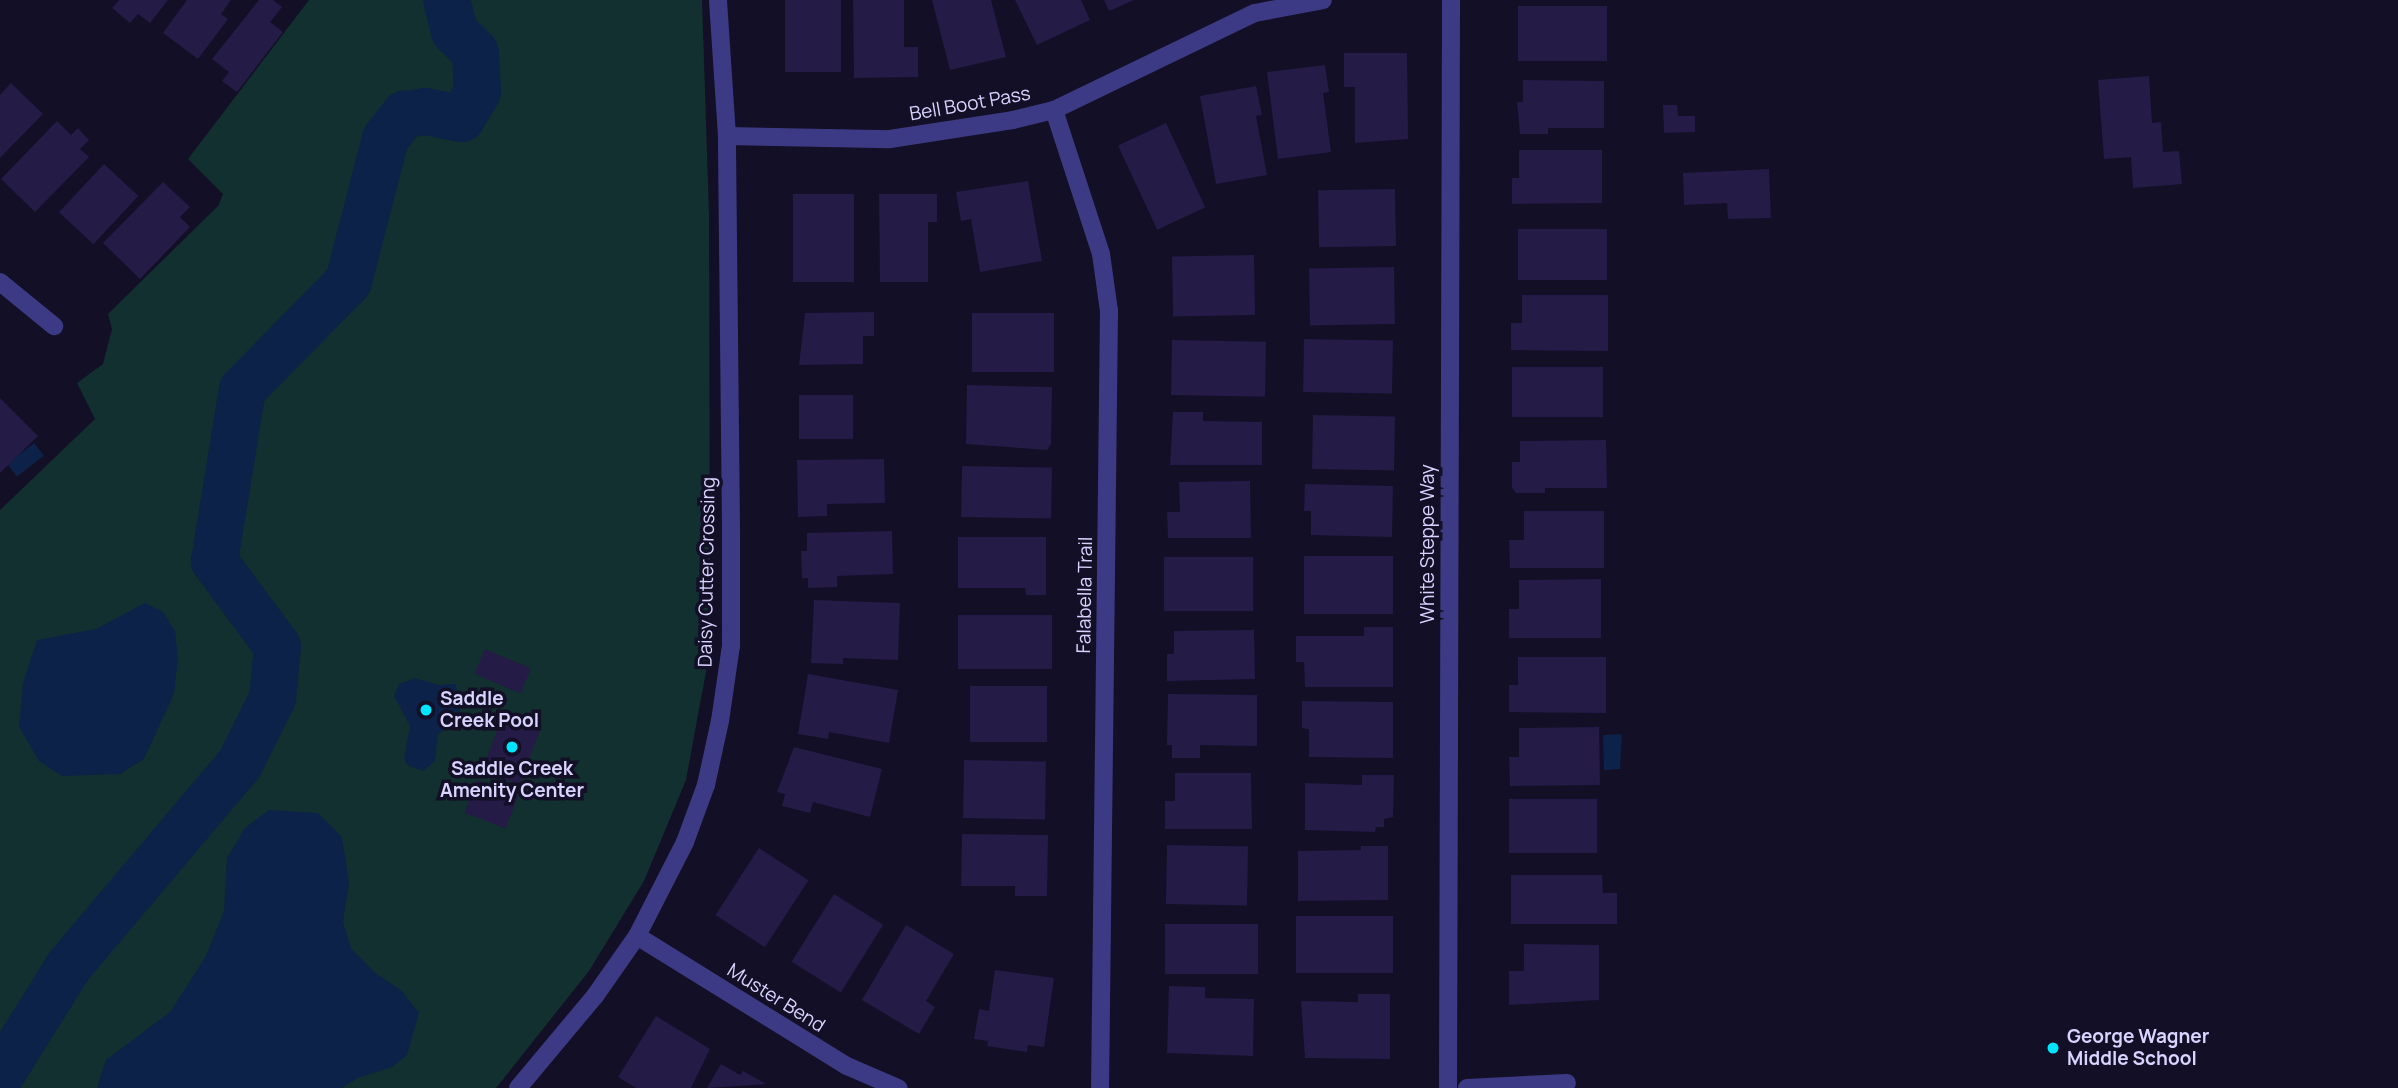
<!DOCTYPE html>
<style>
body{margin:0}
#map{position:relative;width:2398px;height:1088px;overflow:hidden;background:#130f26;font-family:Manrope,sans-serif}
div>[style]{position:absolute}
[style*='--x']{left:calc(var(--x)*1px);top:calc(var(--y)*1px);width:calc(var(--w)*1px);rotate:calc(var(--a)*1deg)}
.green>*{inset:0;background:#12302f}
.water>*{inset:0;background:#0c2248;transform-origin:0 0}
.river>*{height:47px;margin:-23.5px;padding:0 23.5px;transform-origin:23.5px;border-radius:23.5px;background:#0c2248}
.building>*{inset:0;background:#241b47;transform-origin:0 0}
.street>*{height:18px;margin:-9px;padding:0 9px;transform-origin:9px;border-radius:9px;background:#3d3a85}
.dots>*{width:19px;height:19px;translate:-50% -50%;box-sizing:border-box;border:4px solid #130f26;border-radius:50%}
span{translate:-50% -50%;white-space:nowrap;text-align:center;line-height:1.15;-webkit-text-stroke:7px #130f26;paint-order:stroke}
.street-label{font-size:19px;color:#d9d4ff}
.poi-label{font-size:19px;color:#d9d4ff;font-weight:700}
.left{translate:0 -50%;text-align:left}
</style>
<div id="map">
<div class="green">
<div style="clip-path:polygon(309px 0,702px 0,709px 214px,710px 650px,686px 780px,644px 881px,589px 971px,496px 1088px,0 1088px,0 510px,95px 419px,77px 383px,103px 364px,112px 329px,108px 314px,218px 206px,223px 194px,188px 159px)"></div>
</div>
<div class="water">
<div style="left:34px;top:443px;width:16px;height:34px;rotate:52deg"></div>
<div style="clip-path:polygon(145px 603px,163px 612px,175px 631px,178px 658px,174px 694px,144px 759px,120px 774px,62px 776px,39px 761px,19px 727px,23px 683px,37px 640px,96px 629px)"></div>
<div style="clip-path:polygon(415px 678px,439px 685px,456px 684px,461px 719px,438px 734px,435px 761px,423px 771px,407px 765px,404px 758px,410px 726px,394px 696px,399px 684px)"></div>
<div style="clip-path:polygon(1622px 734px,1620px 769px,1604px 770px,1603px 735px)"></div>
<div style="clip-path:polygon(269px 810px,318px 813px,342px 837px,349px 883px,343px 922px,351px 948px,375px 973px,401px 990px,419px 1013px,407px 1055px,392px 1067px,358px 1078px,342px 1088px,97px 1088px,106px 1060px,170px 1012px,206px 956px,224px 911px,227px 858px,245px 828px)"></div>
</div>
<div class="river">
<div style="--x:0;--y:1075;--w:128;--a:-58"></div>
<div style="--x:68;--y:966;--w:265;--a:-49.8"></div>
<div style="--x:239;--y:764;--w:74;--a:-63.4"></div>
<div style="--x:272;--y:698;--w:52;--a:-84.5"></div>
<div style="--x:277;--y:646;--w:106;--a:-126.5"></div>
<div style="--x:214;--y:561;--w:174;--a:-80.8"></div>
<div style="--x:242;--y:389;--w:151;--a:-45.5"></div>
<div style="--x:348;--y:281;--w:148;--a:-75.5"></div>
<div style="--x:385;--y:138;--w:31;--a:-52"></div>
<div style="--x:404;--y:114;--w:21;--a:-8"></div>
<div style="--x:425;--y:111;--w:37;--a:11"></div>
<div style="--x:461;--y:118;--w:31;--a:-59"></div>
<div style="--x:477;--y:91;--w:39;--a:-93"></div>
<div style="--x:475;--y:52;--w:30;--a:-135"></div>
<div style="--x:454;--y:31;--w:32;--a:-104"></div>
</div>
<div class="building">
<div style="clip-path:polygon(119px 0,168px 0,150px 23px,138px 14px,130px 23px,112px 8px)"></div>
<div style="clip-path:polygon(187px 0,231px 0,221px 14px,228px 19px,198px 59px,163px 33px)"></div>
<div style="clip-path:polygon(259px 0,273px 0,282px 7px,270px 22px,283px 32px,237px 92px,222px 81px,229px 72px,212px 59px)"></div>
<div style="left:785px;top:0;width:56px;height:72px"></div>
<div style="clip-path:polygon(853px 0,904px 0,904px 47px,918px 47px,918px 77px,854px 78px)"></div>
<div style="clip-path:polygon(932px 0,991px 0,1006px 57px,950px 70px)"></div>
<div style="clip-path:polygon(1015px 0,1081px 0,1090px 20px,1037px 45px)"></div>
<div style="clip-path:polygon(1104px 0,1134px 0,1109px 11px)"></div>
<div style="left:1518px;top:6px;width:89px;height:55px"></div>
<div style="clip-path:polygon(1344px 53px,1407px 53px,1408px 139px,1355px 143px,1355px 87px,1344px 87px)"></div>
<div style="clip-path:polygon(1325px 65px,1329px 92px,1323px 93px,1331px 152px,1278px 159px,1267px 72px)"></div>
<div style="clip-path:polygon(2149px 76px,2152px 123px,2161px 122px,2163px 152px,2179px 151px,2182px 184px,2133px 188px,2131px 157px,2104px 159px,2098px 80px)"></div>
<div style="clip-path:polygon(1523px 80px,1604px 81px,1604px 128px,1548px 128px,1548px 134px,1520px 134px,1517px 102px,1523px 102px)"></div>
<div style="clip-path:polygon(11px 83px,43px 114px,0 158px,0 95px)"></div>
<div style="clip-path:polygon(1256px 86px,1262px 115px,1256px 116px,1267px 175px,1216px 184px,1200px 96px)"></div>
<div style="clip-path:polygon(1663px 105px,1677px 105px,1678px 116px,1695px 116px,1695px 132px,1664px 133px)"></div>
<div style="clip-path:polygon(57px 121px,71px 135px,78px 128px,89px 140px,80px 149px,89px 157px,35px 212px,1px 179px)"></div>
<div style="left:1166px;top:123px;width:93px;height:53px;rotate:65deg"></div>
<div style="clip-path:polygon(1519px 150px,1602px 150px,1602px 203px,1512px 204px,1512px 178px,1519px 178px)"></div>
<div style="left:104px;top:164px;width:47px;height:66px;rotate:43deg"></div>
<div style="clip-path:polygon(1769px 169px,1771px 218px,1728px 219px,1727px 203px,1684px 205px,1683px 173px)"></div>
<div style="clip-path:polygon(1028px 181px,1042px 261px,980px 272px,971px 219px,961px 221px,956px 192px)"></div>
<div style="clip-path:polygon(163px 182px,190px 207px,180px 217px,190px 227px,140px 279px,103px 243px)"></div>
<div style="left:1395px;top:189px;width:57px;height:77px;rotate:89deg"></div>
<div style="left:793px;top:194px;width:61px;height:88px"></div>
<div style="clip-path:polygon(879px 194px,937px 194px,937px 222px,928px 222px,928px 282px,880px 282px)"></div>
<div style="left:1607px;top:229px;width:51px;height:89px;rotate:90deg"></div>
<div style="left:1254px;top:255px;width:60px;height:82px;rotate:89deg"></div>
<div style="left:1394px;top:267px;width:57px;height:85px;rotate:89deg"></div>
<div style="clip-path:polygon(1522px 295px,1608px 295px,1608px 351px,1511px 350px,1511px 323px,1522px 323px)"></div>
<div style="clip-path:polygon(874px 312px,874px 336px,863px 336px,863px 364px,799px 365px,805px 313px)"></div>
<div style="left:972px;top:313px;width:82px;height:59px"></div>
<div style="left:1304px;top:339px;width:89px;height:53px;rotate:1deg"></div>
<div style="left:1172px;top:340px;width:94px;height:55px;rotate:1deg"></div>
<div style="left:1512px;top:367px;width:91px;height:50px"></div>
<div style="clip-path:polygon(967px 385px,1052px 387px,1051px 444px,1047px 450px,966px 444px)"></div>
<div style="left:799px;top:395px;width:54px;height:44px"></div>
<div style="clip-path:polygon(0 398px,38px 436px,0 473px)"></div>
<div style="clip-path:polygon(1173px 412px,1203px 412px,1203px 421px,1262px 422px,1262px 465px,1170px 465px)"></div>
<div style="left:1313px;top:415px;width:82px;height:54px;rotate:1deg"></div>
<div style="clip-path:polygon(1606px 440px,1607px 488px,1545px 488px,1545px 493px,1516px 493px,1512px 488px,1512px 462px,1520px 462px,1520px 441px)"></div>
<div style="clip-path:polygon(884px 459px,885px 503px,827px 504px,827px 516px,798px 517px,797px 460px)"></div>
<div style="left:962px;top:466px;width:90px;height:51px;rotate:1deg"></div>
<div style="clip-path:polygon(1250px 481px,1251px 538px,1168px 538px,1167px 512px,1180px 512px,1179px 482px)"></div>
<div style="clip-path:polygon(1305px 484px,1393px 486px,1392px 537px,1311px 535px,1311px 511px,1304px 511px)"></div>
<div style="clip-path:polygon(1524px 511px,1604px 511px,1604px 568px,1510px 568px,1509px 540px,1524px 540px)"></div>
<div style="clip-path:polygon(892px 531px,893px 574px,837px 576px,837px 587px,808px 588px,808px 578px,802px 578px,801px 551px,807px 551px,807px 533px)"></div>
<div style="clip-path:polygon(958px 537px,1046px 537px,1046px 595px,1026px 595px,1025px 588px,958px 588px)"></div>
<div style="left:1304px;top:556px;width:89px;height:58px"></div>
<div style="left:1164px;top:557px;width:89px;height:54px"></div>
<div style="clip-path:polygon(1601px 579px,1601px 638px,1509px 638px,1509px 609px,1519px 609px,1519px 580px)"></div>
<div style="clip-path:polygon(814px 600px,900px 603px,898px 660px,843px 658px,843px 664px,811px 663px)"></div>
<div style="left:958px;top:615px;width:94px;height:54px"></div>
<div style="clip-path:polygon(1364px 627px,1393px 627px,1393px 687px,1305px 687px,1304px 662px,1296px 662px,1296px 636px,1364px 636px)"></div>
<div style="clip-path:polygon(1254px 630px,1255px 679px,1167px 681px,1167px 654px,1174px 654px,1174px 631px)"></div>
<div style="left:485px;top:649px;width:50px;height:27px;rotate:23deg"></div>
<div style="clip-path:polygon(1518px 657px,1606px 657px,1606px 713px,1509px 712px,1509px 685px,1518px 685px)"></div>
<div style="clip-path:polygon(808px 674px,898px 690px,889px 743px,829px 732px,828px 739px,798px 734px)"></div>
<div style="left:970px;top:686px;width:77px;height:56px"></div>
<div style="clip-path:polygon(1168px 694px,1257px 695px,1257px 746px,1200px 745px,1200px 758px,1172px 758px,1172px 745px,1167px 745px)"></div>
<div style="clip-path:polygon(1302px 701px,1393px 702px,1393px 758px,1309px 757px,1309px 729px,1302px 728px)"></div>
<div style="left:505px;top:710px;width:40px;height:65px;rotate:21deg"></div>
<div style="clip-path:polygon(1599px 727px,1600px 785px,1510px 786px,1509px 757px,1519px 757px,1519px 728px)"></div>
<div style="clip-path:polygon(794px 747px,882px 769px,870px 817px,813px 802px,810px 813px,782px 806px,785px 794px,777px 792px)"></div>
<div style="left:964px;top:760px;width:82px;height:58px;rotate:1deg"></div>
<div style="clip-path:polygon(1175px 773px,1251px 773px,1252px 829px,1165px 829px,1165px 801px,1175px 801px)"></div>
<div style="clip-path:polygon(1362px 775px,1394px 775px,1393px 817px,1384px 819px,1384px 827px,1376px 827px,1375px 832px,1305px 830px,1305px 783px,1362px 785px)"></div>
<div style="left:477px;top:780px;width:44px;height:35px;rotate:21deg"></div>
<div style="left:1509px;top:799px;width:88px;height:54px"></div>
<div style="clip-path:polygon(962px 834px,1048px 835px,1047px 896px,1015px 896px,1015px 886px,961px 886px)"></div>
<div style="left:1167px;top:845px;width:81px;height:59px;rotate:1deg"></div>
<div style="clip-path:polygon(1361px 846px,1388px 846px,1388px 900px,1298px 901px,1298px 851px,1361px 850px)"></div>
<div style="left:759px;top:848px;width:59px;height:80px;rotate:33deg"></div>
<div style="clip-path:polygon(1511px 875px,1602px 875px,1603px 893px,1617px 893px,1617px 924px,1511px 924px)"></div>
<div style="left:834px;top:894px;width:58px;height:80px;rotate:32deg"></div>
<div style="left:1296px;top:916px;width:97px;height:57px"></div>
<div style="left:1165px;top:924px;width:93px;height:50px"></div>
<div style="clip-path:polygon(906px 925px,954px 954px,926px 1001px,935px 1007px,919px 1034px,862px 1000px)"></div>
<div style="clip-path:polygon(1524px 944px,1599px 945px,1599px 1000px,1509px 1005px,1509px 971px,1524px 971px)"></div>
<div style="clip-path:polygon(995px 970px,1054px 978px,1044px 1047px,1028px 1045px,1027px 1052px,987px 1046px,988px 1041px,974px 1039px,979px 1009px,989px 1011px)"></div>
<div style="clip-path:polygon(1169px 986px,1205px 987px,1205px 998px,1254px 999px,1253px 1056px,1167px 1053px)"></div>
<div style="clip-path:polygon(1358px 994px,1390px 994px,1390px 1059px,1305px 1058px,1301px 1001px,1358px 1002px)"></div>
<div style="clip-path:polygon(656px 1016px,710px 1049px,691px 1088px,636px 1088px,618px 1077px)"></div>
<div style="clip-path:polygon(721px 1064px,740px 1075px,743px 1071px,766px 1084px,707px 1088px)"></div>
</div>
<div class="street">
<div style="--x:1054;--y:110;--w:151;--a:71.9"></div>
<div style="--x:1101;--y:254;--w:58;--a:82"></div>
<div style="--x:1109;--y:311;--w:777;--a:90.66"></div>
<div style="--x:727;--y:136;--w:163;--a:1.1"></div>
<div style="--x:890;--y:139;--w:124;--a:-8.8"></div>
<div style="--x:1013;--y:120;--w:42;--a:-13.7"></div>
<div style="--x:1054;--y:110;--w:223;--a:-25.8"></div>
<div style="--x:1255;--y:13;--w:69;--a:-10.8"></div>
<div style="--x:0;--y:282;--w:70;--a:39.2"></div>
<div style="--x:637;--y:936;--w:247;--a:31.8"></div>
<div style="--x:847;--y:1066;--w:56;--a:23.3"></div>
<div style="--x:518;--y:1088;--w:120;--a:-50.1"></div>
<div style="--x:595;--y:996;--w:73;--a:-55"></div>
<div style="--x:637;--y:936;--w:106;--a:-62.9"></div>
<div style="--x:685;--y:842;--w:61;--a:-69.8"></div>
<div style="--x:706;--y:785;--w:66;--a:-77.7"></div>
<div style="--x:720;--y:721;--w:76;--a:-81.7"></div>
<div style="--x:731;--y:646;--w:118;--a:-90"></div>
<div style="--x:731;--y:528;--w:392;--a:-90.6"></div>
<div style="--x:727;--y:136;--w:136;--a:-93.8"></div>
<div style="--x:1448;--y:1088;--w:1088;--a:-89.84"></div>
<div style="--x:1467;--y:1088;--w:100;--a:-2.9"></div>
</div>
<div class="dots">
<div style="left:426px;top:710px;background:#00e5ff"></div>
<div style="left:512px;top:747px;background:#00e5ff"></div>
<div style="left:2053px;top:1048px;background:#00e5ff"></div>
</div>
<div class="street-label">
<span style="left:970px;top:104px;rotate:-10deg">Bell Boot Pass</span>
<span style="left:1428px;top:544px;rotate:-90deg">White Steppe Way</span>
<span style="left:707px;top:572px;rotate:-89deg">Daisy Cutter Crossing</span>
<span style="left:1085px;top:595px;rotate:-89deg">Falabella Trail</span>
<span style="left:776px;top:998px;rotate:32deg">Muster Bend</span>
</div>
<div class="poi-label">
<span class="left" style="left:440px;top:710px">Saddle<br>Creek Pool</span>
<span style="left:512px;top:780px">Saddle Creek<br>Amenity Center</span>
<span class="left" style="left:2067px;top:1048px">George Wagner<br>Middle School</span>
</div>
</div>
